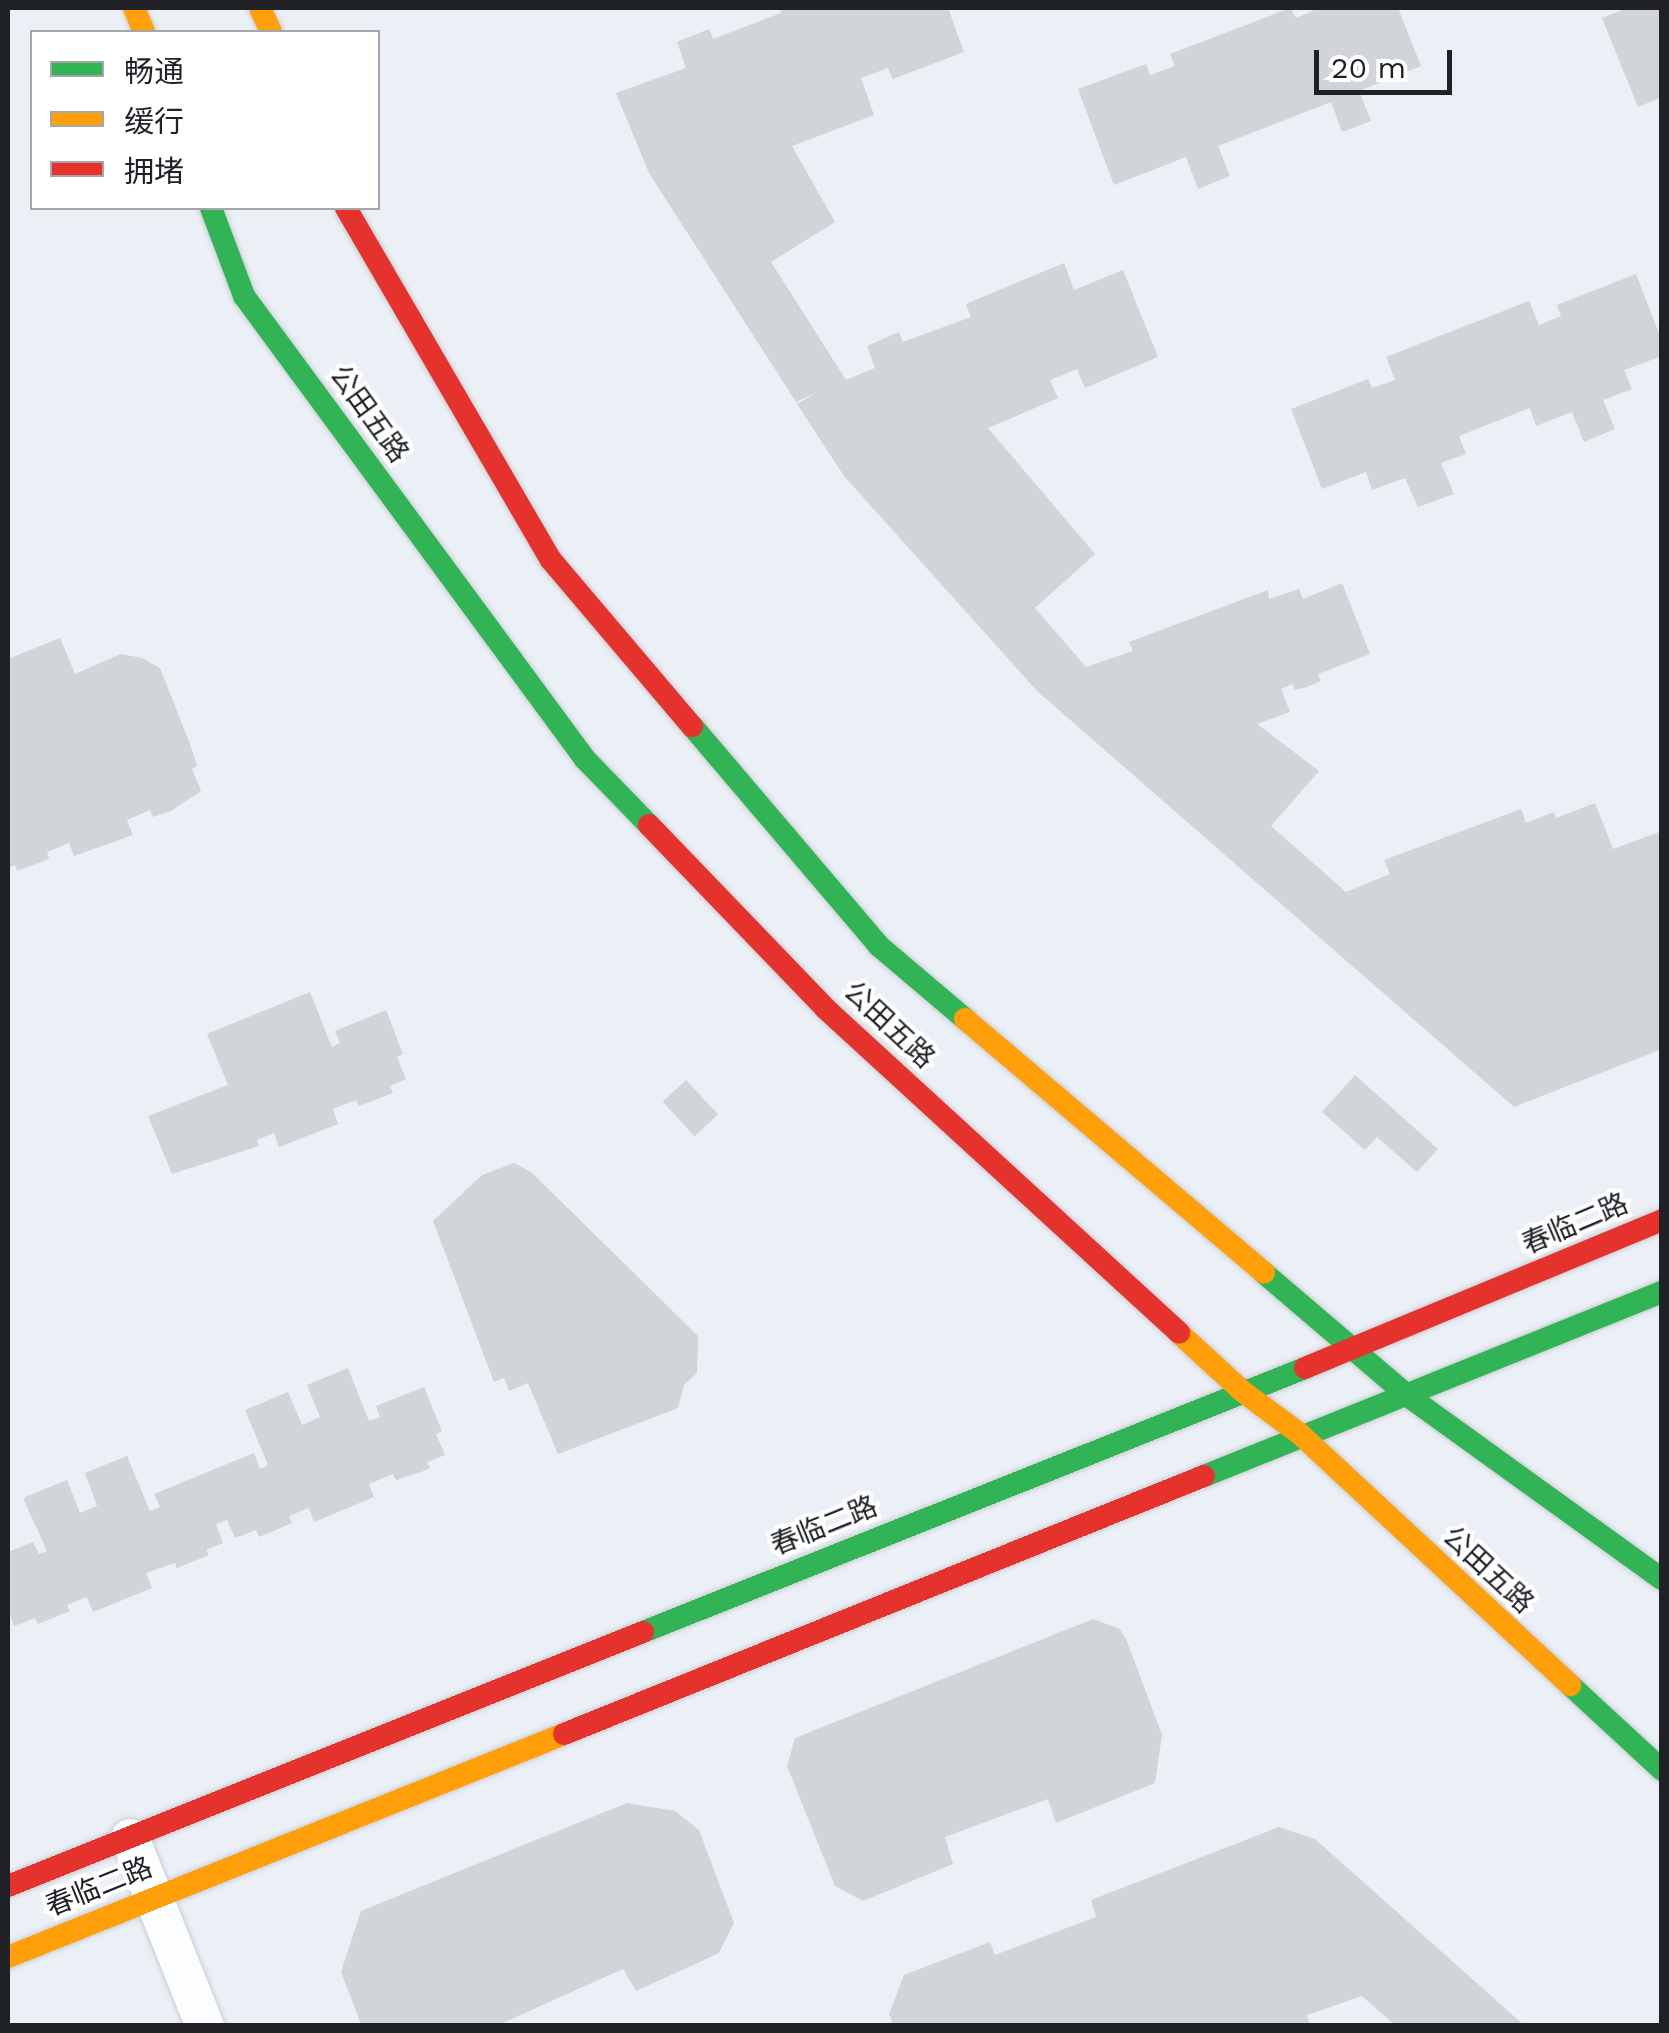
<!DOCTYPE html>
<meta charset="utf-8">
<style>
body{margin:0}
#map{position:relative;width:1669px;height:2033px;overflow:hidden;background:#ebeff6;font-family:"Work Sans","Noto Sans SC",sans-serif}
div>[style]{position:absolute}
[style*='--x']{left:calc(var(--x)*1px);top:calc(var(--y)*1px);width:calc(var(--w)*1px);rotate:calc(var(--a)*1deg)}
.building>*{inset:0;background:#d1d4d9;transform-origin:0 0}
.roads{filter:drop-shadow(0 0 2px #cacdd2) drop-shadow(0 0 2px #cacdd2)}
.street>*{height:38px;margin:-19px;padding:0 19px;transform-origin:19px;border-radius:19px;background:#fcfdfe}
.fast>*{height:22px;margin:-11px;padding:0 11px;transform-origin:11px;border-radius:11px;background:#30b455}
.slow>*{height:22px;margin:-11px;padding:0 11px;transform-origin:11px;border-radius:11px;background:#ff9f0a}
.jam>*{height:22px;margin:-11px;padding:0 11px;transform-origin:11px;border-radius:11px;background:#e5322d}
span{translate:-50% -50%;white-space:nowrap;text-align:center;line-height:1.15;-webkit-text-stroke:8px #fff;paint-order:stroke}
.street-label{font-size:28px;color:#1f2126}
.frame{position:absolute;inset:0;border:10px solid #1f2126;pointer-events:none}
.legend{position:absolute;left:30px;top:30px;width:350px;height:180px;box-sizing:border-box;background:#fff;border:2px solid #a5a6a8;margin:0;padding:12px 18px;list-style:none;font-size:30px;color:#1f2126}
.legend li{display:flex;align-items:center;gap:20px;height:50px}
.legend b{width:50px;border:2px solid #a5a6a8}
.scale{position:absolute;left:1314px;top:50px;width:138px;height:45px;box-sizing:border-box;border:5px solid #1f2126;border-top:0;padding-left:12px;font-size:30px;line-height:35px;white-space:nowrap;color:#1f2126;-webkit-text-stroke:8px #fff;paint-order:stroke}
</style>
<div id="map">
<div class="building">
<div style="clip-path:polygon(780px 8px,948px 8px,964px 52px,893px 79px,888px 68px,861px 78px,874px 115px,792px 146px,835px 222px,771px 262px,846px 380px,875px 368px,867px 346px,899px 332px,903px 342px,971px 317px,966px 304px,1064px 263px,1074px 290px,1123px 270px,1158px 357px,1085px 388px,1077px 369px,1050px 380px,1058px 398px,988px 428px,1095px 554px,1035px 608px,1086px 667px,1133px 651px,1129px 642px,1268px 590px,1269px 599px,1299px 589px,1303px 599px,1342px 583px,1370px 654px,1318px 674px,1321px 681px,1307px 687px,1295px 690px,1293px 684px,1281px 689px,1290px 712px,1257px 724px,1319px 771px,1271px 826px,1346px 892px,1390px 874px,1384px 860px,1521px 809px,1526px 823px,1554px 812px,1556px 818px,1595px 803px,1613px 849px,1662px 831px,1662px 1049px,1514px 1107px,1037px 691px,844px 476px,797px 404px,818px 392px,796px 402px,649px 173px,616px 93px,686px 68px,677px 42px,709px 29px,713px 39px,781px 13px)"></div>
<div style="clip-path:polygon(1290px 8px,1296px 18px,1319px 8px,1398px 8px,1421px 66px,1359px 91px,1371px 121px,1342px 132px,1331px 102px,1218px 146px,1230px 176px,1198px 189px,1186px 157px,1114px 185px,1078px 89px,1146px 64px,1150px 75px,1175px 66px,1170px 54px)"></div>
<div style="clip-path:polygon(1628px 8px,1662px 8px,1662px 97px,1638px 107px,1602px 18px)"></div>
<div style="clip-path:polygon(1636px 274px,1662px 341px,1662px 356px,1624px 370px,1632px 389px,1603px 400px,1615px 429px,1584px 442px,1572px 412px,1536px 426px,1530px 408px,1459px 436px,1466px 454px,1441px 463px,1454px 494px,1418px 507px,1405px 478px,1372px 490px,1366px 472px,1322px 489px,1291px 409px,1368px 379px,1372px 388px,1395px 380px,1386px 357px,1529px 301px,1539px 325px,1561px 316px,1557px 305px)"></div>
<div style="clip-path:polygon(60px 638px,75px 674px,121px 654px,142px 658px,160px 668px,190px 744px,197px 766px,192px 769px,201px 791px,171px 811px,153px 817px,150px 810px,127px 820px,133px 835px,74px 856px,69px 843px,47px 852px,49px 859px,17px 871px,15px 865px,8px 868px,8px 659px)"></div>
<div style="clip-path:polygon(310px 992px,332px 1047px,340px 1043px,335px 1031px,386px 1010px,403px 1054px,397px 1057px,406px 1079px,390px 1086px,393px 1093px,359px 1106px,356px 1100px,333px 1109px,338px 1124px,279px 1147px,274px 1133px,257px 1140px,259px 1146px,172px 1174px,148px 1116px,228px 1085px,207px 1034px)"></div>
<div style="clip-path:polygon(1355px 1075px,1438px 1149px,1417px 1172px,1377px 1137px,1365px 1150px,1322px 1112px)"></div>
<div style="left:686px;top:1080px;width:47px;height:32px;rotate:47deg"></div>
<div style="clip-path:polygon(514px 1163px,531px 1172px,698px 1336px,697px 1373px,684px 1385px,678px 1408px,558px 1454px,528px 1383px,509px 1391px,504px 1378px,494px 1382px,433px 1221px,482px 1175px)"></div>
<div style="clip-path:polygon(348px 1368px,369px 1421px,380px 1417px,376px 1406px,424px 1387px,442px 1431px,436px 1434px,445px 1455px,427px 1462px,430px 1468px,421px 1472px,396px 1480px,393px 1474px,369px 1484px,374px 1497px,314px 1522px,309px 1508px,289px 1516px,292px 1523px,259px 1537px,256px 1530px,235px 1538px,227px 1520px,216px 1524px,223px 1543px,206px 1550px,209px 1555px,177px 1568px,175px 1563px,146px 1573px,152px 1588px,93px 1612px,87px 1597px,67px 1605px,70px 1611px,38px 1624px,35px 1618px,14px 1626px,8px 1608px,8px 1552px,33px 1542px,39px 1554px,47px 1551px,23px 1498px,67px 1480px,80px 1513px,97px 1506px,85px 1473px,127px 1456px,150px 1511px,160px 1507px,154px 1494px,254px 1453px,260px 1469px,268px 1465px,245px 1410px,288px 1392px,302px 1425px,320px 1417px,307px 1385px)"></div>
<div style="clip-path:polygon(1093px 1619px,1120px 1629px,1126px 1639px,1162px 1735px,1155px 1783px,1056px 1823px,1048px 1799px,945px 1837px,953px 1864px,863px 1901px,835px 1886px,787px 1766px,795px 1738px)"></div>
<div style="clip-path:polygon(627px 1803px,675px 1811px,699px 1830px,734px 1923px,719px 1953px,636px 1991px,623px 1969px,496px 2026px,362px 2026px,341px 1972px,361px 1911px)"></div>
<div style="clip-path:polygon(1279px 1827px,1315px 1839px,1525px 2026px,1396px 2026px,1362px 1996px,1307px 2015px,1310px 2026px,894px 2026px,889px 2014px,904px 1975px,990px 1942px,995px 1955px,1096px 1917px,1091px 1900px)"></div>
</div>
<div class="roads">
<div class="street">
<div style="--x:130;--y:1838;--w:202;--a:68.3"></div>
</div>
<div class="fast">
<div style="--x:211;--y:208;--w:94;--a:69.4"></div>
<div style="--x:244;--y:296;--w:575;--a:53.63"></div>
<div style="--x:585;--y:759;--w:92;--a:45.9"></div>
<div style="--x:692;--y:726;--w:289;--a:49.6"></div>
<div style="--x:879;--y:946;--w:113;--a:40.3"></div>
<div style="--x:1264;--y:1273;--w:189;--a:40.5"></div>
<div style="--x:1408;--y:1396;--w:313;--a:35.8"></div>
<div style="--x:1204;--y:1476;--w:494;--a:-21.9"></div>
<div style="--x:643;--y:1632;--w:713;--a:-21.74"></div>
<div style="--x:1570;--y:1685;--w:125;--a:42.7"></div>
</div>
<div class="slow">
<div style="--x:134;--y:8;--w:26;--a:67"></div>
<div style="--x:260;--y:8;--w:26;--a:65"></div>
<div style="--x:965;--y:1019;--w:392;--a:40.3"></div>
<div style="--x:1179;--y:1333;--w:86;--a:42.6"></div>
<div style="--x:1242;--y:1391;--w:72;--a:36.6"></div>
<div style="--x:1300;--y:1434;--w:369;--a:42.9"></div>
<div style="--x:8;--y:1957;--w:599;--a:-21.85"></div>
</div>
<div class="jam">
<div style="--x:346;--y:208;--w:407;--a:59.8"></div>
<div style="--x:551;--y:560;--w:218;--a:49.7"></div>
<div style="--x:649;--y:825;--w:255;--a:46.1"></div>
<div style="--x:826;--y:1009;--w:479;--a:42.5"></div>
<div style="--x:1305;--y:1368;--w:386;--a:-22.5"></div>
<div style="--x:564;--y:1734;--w:690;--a:-21.96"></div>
<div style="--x:8;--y:1886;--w:684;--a:-21.8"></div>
</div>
</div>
<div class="street-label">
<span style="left:369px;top:414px;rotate:54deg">公田五路</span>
<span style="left:889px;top:1025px;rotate:43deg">公田五路</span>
<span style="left:1575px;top:1224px;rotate:-23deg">春临二路</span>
<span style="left:824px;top:1526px;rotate:-22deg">春临二路</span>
<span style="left:1488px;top:1570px;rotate:43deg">公田五路</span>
<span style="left:99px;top:1887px;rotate:-22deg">春临二路</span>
</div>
<div class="frame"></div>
<ul class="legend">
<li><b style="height:12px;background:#30b455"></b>畅通</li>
<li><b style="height:12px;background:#ff9f0a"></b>缓行</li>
<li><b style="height:12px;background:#e5322d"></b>拥堵</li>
</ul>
<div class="scale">20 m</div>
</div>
